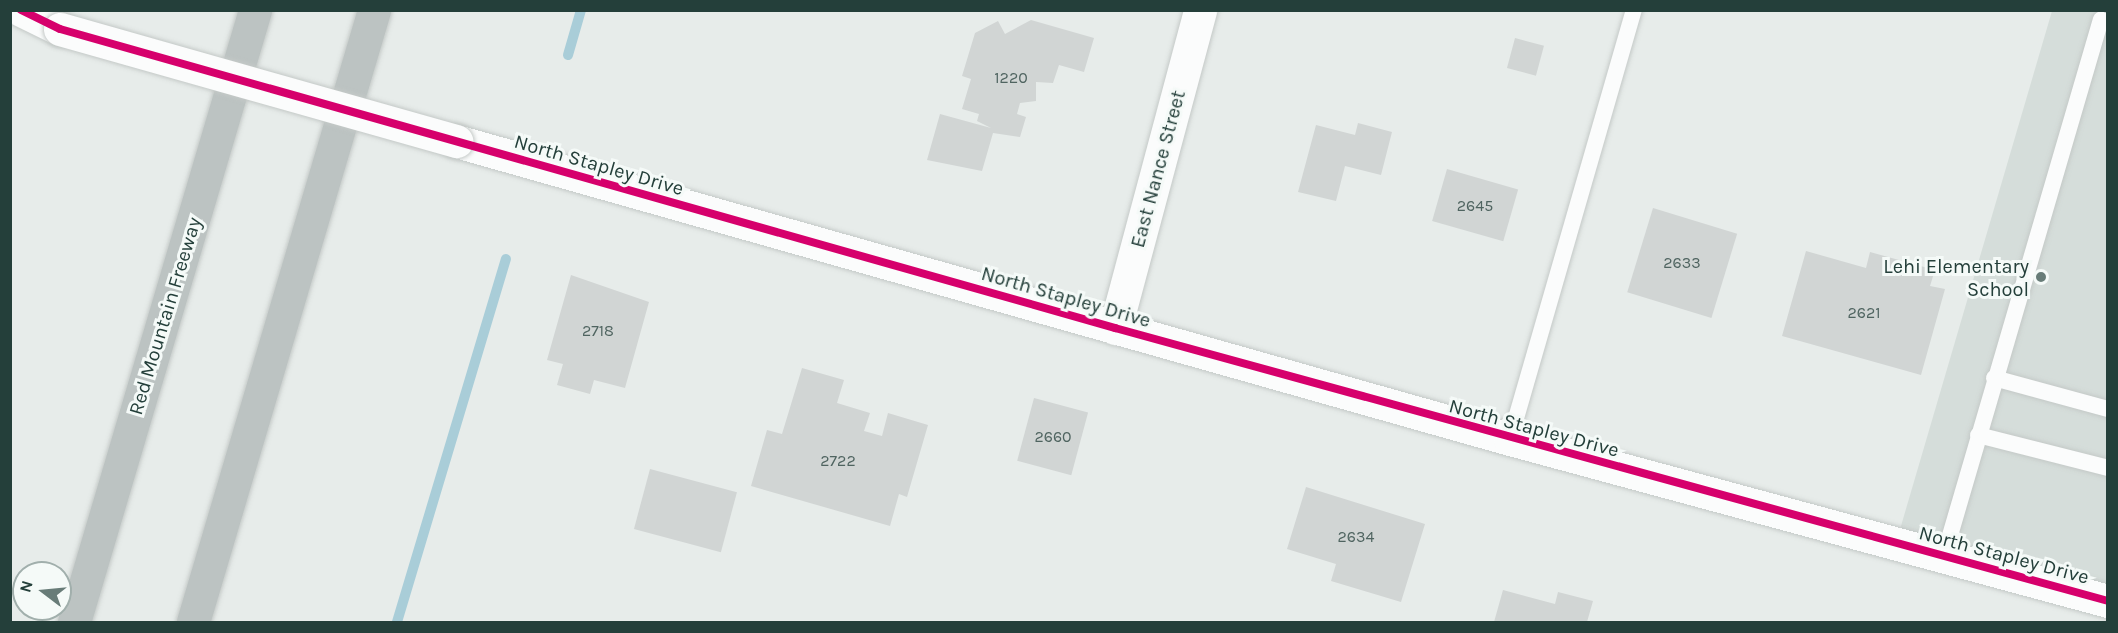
<!DOCTYPE html>
<style>
body{margin:0}
#map{position:relative;width:2118px;height:633px;overflow:hidden;background:#e7ecea;font-family:Karla,sans-serif}
div>[style]{position:absolute}
[style*='--x']{left:calc(var(--x)*1px);top:calc(var(--y)*1px);width:calc(var(--w)*1px);rotate:calc(var(--a)*1deg)}
.built>*{inset:0;background:#d5ddda}
.stream>*{height:10px;margin:-5px;padding:0 5px;transform-origin:5px;border-radius:5px;background:#a9cdd8}
.building>*{inset:0;background:#d1d5d4;transform-origin:0 0}
.roads{filter:drop-shadow(0 0 2px #c4c9c7) drop-shadow(0 0 2px #c4c9c7)}
.lane>*{height:16px;margin:-8px;padding:0 8px;transform-origin:8px;border-radius:8px;background:#fbfcfc}
.street>*{height:33px;margin:-16.5px;padding:0 16.5px;transform-origin:16.5px;border-radius:16.5px;background:#fbfcfc}
.highway>*{height:33px;margin:-16.5px;padding:0 16.5px;transform-origin:16.5px;border-radius:16.5px;background:#bcc3c2}
.bridges{filter:drop-shadow(0 0 2px #c4c9c7) drop-shadow(0 0 2px #c4c9c7)}
.street-bridge>*{height:33px;margin:-16.5px;padding:0 16.5px;transform-origin:16.5px;border-radius:16.5px;background:#fbfcfc}
.cycleway>*{height:8px;margin:-4px;padding:0 4px;transform-origin:4px;border-radius:4px;background:#d6006c}
.dots>*{width:16px;height:16px;translate:-50% -50%;box-sizing:border-box;border:3px solid #f5faf8;border-radius:50%}
span{translate:-50% -50%;white-space:nowrap;text-align:center;line-height:1.15;-webkit-text-stroke:6px #f5faf8;paint-order:stroke}
.number-label{font-size:16px;color:#4f6460}
.number-label span{-webkit-text-stroke-width:0}
.street-label{font-size:20px;color:#243f3a}
.poi-label{font-size:20px;color:#243f3a}
.right{translate:-100% -50%;text-align:right}
.frame{position:absolute;inset:0;border:12px solid #243f3a;pointer-events:none}
.north{position:absolute;left:12px;top:561px;width:60px;height:60px;box-sizing:border-box;background:#f5faf8;border:2px solid #a1afac;border-radius:50%;rotate:286deg;font-size:16px;font-weight:700;line-height:24px;text-align:center;color:#243f3a}
.north::after{content:'';display:block;margin:auto;width:21px;height:27px;background:#687c78;clip-path:polygon(50% 0,100% 100%,50% 72%,0 100%)}
</style>
<div id="map">
<div class="built">
<div style="clip-path:polygon(2052px 11px,2107px 11px,2107px 601px,1896px 543px)"></div>
</div>
<div class="stream">
<div style="--x:568;--y:55;--w:47;--a:-73.9"></div>
<div style="--x:397;--y:622;--w:379;--a:-73.3"></div>
</div>
<div class="building">
<div style="clip-path:polygon(1031px 20px,1094px 38px,1084px 72px,1059px 65px,1053px 83px,1036px 82px,1036px 101px,1020px 103px,1017px 114px,1026px 117px,1020px 137px,993px 133px,982px 171px,927px 160px,940px 114px,991px 128px,977px 121px,979px 114px,962px 109px,971px 79px,962px 76px,975px 33px,998px 21px,1005px 34px)"></div>
<div style="left:1515px;top:38px;width:30px;height:31px;rotate:15deg"></div>
<div style="clip-path:polygon(1358px 123px,1392px 132px,1381px 175px,1345px 166px,1336px 201px,1298px 192px,1316px 125px,1355px 135px)"></div>
<div style="left:1447px;top:169px;width:74px;height:54px;rotate:16deg"></div>
<div style="left:1653px;top:208px;width:88px;height:88px;rotate:17deg"></div>
<div style="clip-path:polygon(1806px 251px,1866px 268px,1870px 252px,1935px 270px,1930px 286px,1945px 289px,1921px 375px,1782px 336px)"></div>
<div style="clip-path:polygon(571px 275px,649px 302px,625px 388px,594px 380px,590px 394px,557px 385px,563px 364px,547px 360px)"></div>
<div style="clip-path:polygon(802px 368px,844px 380px,837px 403px,870px 413px,864px 431px,882px 436px,888px 413px,928px 425px,907px 497px,899px 494px,890px 526px,751px 486px,767px 430px,782px 434px)"></div>
<div style="left:1034px;top:398px;width:56px;height:65px;rotate:15deg"></div>
<div style="left:650px;top:469px;width:90px;height:62px;rotate:15deg"></div>
<div style="clip-path:polygon(1306px 487px,1425px 524px,1401px 602px,1331px 581px,1336px 564px,1287px 549px)"></div>
<div style="clip-path:polygon(1503px 590px,1555px 604px,1558px 592px,1593px 601px,1587px 622px,1494px 622px)"></div>
</div>
<div class="roads">
<div class="lane">
<div style="--x:1994;--y:378;--w:118;--a:15.2"></div>
<div style="--x:1978;--y:435;--w:134;--a:14.2"></div>
<div style="--x:1510;--y:439;--w:447;--a:-73.9"></div>
<div style="--x:1944;--y:556;--w:559;--a:-73.7"></div>
</div>
<div class="street">
<div style="--x:21;--y:10;--w:43;--a:26"></div>
<div style="--x:456;--y:141;--w:1095;--a:15.79"></div>
<div style="--x:1510;--y:439;--w:620;--a:15.16"></div>
<div style="--x:1115;--y:328;--w:329;--a:-75"></div>
</div>
<div class="highway">
<div style="--x:74;--y:622;--w:638;--a:-73.52"></div>
<div style="--x:193;--y:622;--w:638;--a:-73.52"></div>
</div>
</div>
<div class="bridges">
<div class="street-bridge">
<div style="--x:60;--y:29;--w:412;--a:15.8"></div>
</div>
</div>
<div class="cycleway">
<div style="--x:21;--y:10;--w:43;--a:26"></div>
<div style="--x:60;--y:29;--w:1097;--a:15.82"></div>
<div style="--x:1115;--y:328;--w:1030;--a:15.37"></div>
</div>
<div class="dots">
<div style="left:2041px;top:277px;background:#687c78"></div>
</div>
<div class="number-label">
<span style="left:1011px;top:78px">1220</span>
<span style="left:1475px;top:206px">2645</span>
<span style="left:1682px;top:263px">2633</span>
<span style="left:1864px;top:313px">2621</span>
<span style="left:598px;top:331px">2718</span>
<span style="left:1053px;top:437px">2660</span>
<span style="left:838px;top:461px">2722</span>
<span style="left:1356px;top:537px">2634</span>
</div>
<div class="street-label">
<span style="left:599px;top:165px;rotate:16deg">North Stapley Drive</span>
<span style="left:1158px;top:169px;rotate:-75deg">East Nance Street</span>
<span style="left:1066px;top:297px;rotate:16deg">North Stapley Drive</span>
<span style="left:165px;top:316px;rotate:-73deg">Red Mountain Freeway</span>
<span style="left:1534px;top:428px;rotate:15deg">North Stapley Drive</span>
<span style="left:2004px;top:555px;rotate:15deg">North Stapley Drive</span>
</div>
<div class="poi-label">
<span class="right" style="left:2029px;top:278px">Lehi Elementary<br>School</span>
</div>
<div class="frame"></div>
<div class="north">N</div>
</div>
